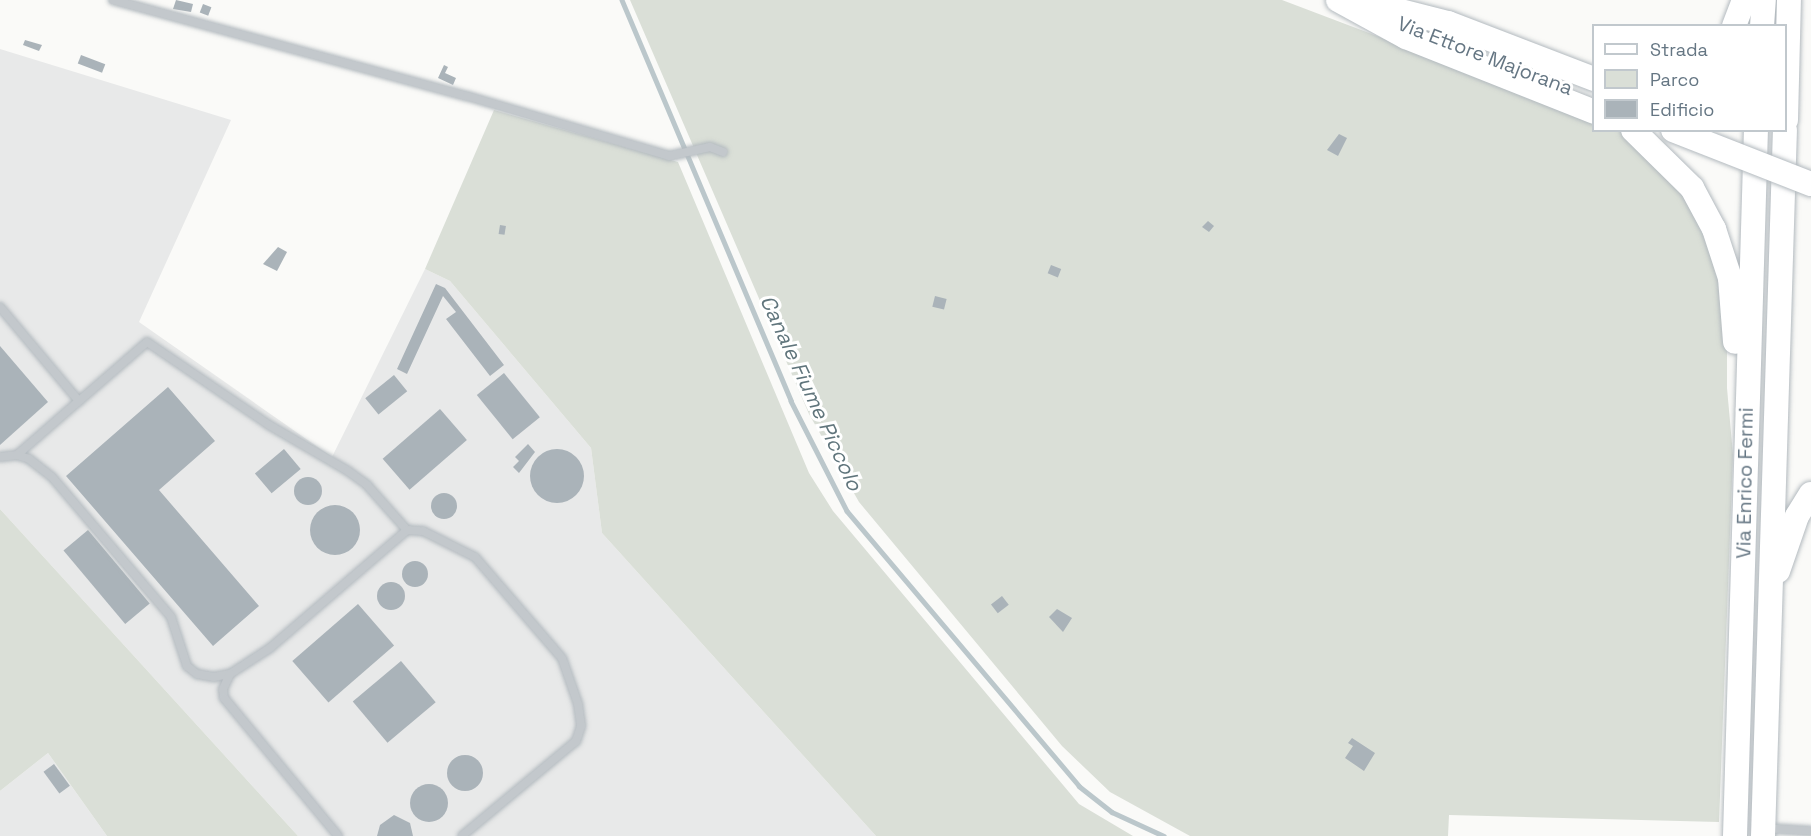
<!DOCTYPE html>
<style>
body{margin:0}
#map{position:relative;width:1811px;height:836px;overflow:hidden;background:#fafaf8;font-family:"Space Grotesk",sans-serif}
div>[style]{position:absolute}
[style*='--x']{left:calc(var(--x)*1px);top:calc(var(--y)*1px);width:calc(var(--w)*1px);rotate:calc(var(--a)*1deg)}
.built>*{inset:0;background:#e8e9e9}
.green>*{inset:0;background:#dadfd7}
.stream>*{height:4.5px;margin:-2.25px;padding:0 2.25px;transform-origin:2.25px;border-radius:2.25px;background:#bbc7cb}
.building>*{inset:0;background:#aab3b9;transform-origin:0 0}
.round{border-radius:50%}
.roads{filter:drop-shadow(0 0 2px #b3babf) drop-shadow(0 0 2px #b3babf)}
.lane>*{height:8px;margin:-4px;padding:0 4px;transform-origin:4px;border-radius:4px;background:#c3c8cc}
.secondary>*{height:24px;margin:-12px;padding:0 12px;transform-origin:12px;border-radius:12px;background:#fff}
.bridges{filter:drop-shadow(0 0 2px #b3babf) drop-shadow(0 0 2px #b3babf)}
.secondary-bridge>*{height:24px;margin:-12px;padding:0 12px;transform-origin:12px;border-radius:12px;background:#fff}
span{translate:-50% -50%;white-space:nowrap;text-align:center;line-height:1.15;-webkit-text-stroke:6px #fff;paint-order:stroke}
.street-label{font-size:20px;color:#657683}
.water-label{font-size:21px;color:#60757c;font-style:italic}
.legend{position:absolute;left:1592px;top:24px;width:195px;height:108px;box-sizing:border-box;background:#fff;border:2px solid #c1c8cd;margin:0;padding:8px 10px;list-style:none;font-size:18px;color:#657683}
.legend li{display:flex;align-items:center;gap:12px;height:30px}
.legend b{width:30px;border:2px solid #c1c8cd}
</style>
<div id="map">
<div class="built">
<div style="clip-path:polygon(0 49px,231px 120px,139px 322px,332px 457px,425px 269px,450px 281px,591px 448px,602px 533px,876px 836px,298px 836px,0 509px)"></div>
<div style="clip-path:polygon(48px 753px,107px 836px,0 836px,0 791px)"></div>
</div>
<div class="green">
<div style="clip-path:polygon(630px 0,1282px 0,1593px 118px,1594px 130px,1622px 131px,1661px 160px,1711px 236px,1727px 315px,1727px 388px,1733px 455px,1719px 822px,1449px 815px,1448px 836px,1190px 836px,1110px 792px,1062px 746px,859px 502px,809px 414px)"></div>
<div style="clip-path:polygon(494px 110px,678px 162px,809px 473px,833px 511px,1079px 804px,1133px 836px,876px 836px,602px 533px,591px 448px,450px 281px,425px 269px)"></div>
<div style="clip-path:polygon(0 509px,298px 836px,107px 836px,48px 753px,0 791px)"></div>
</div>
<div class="stream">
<div style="--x:622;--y:0;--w:435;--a:67.1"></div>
<div style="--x:791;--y:401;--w:123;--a:63"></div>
<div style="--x:847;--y:511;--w:360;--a:49.8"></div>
<div style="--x:1079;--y:786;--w:42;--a:38.2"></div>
<div style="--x:1112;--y:812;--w:57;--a:24.8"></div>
</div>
<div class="building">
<div style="clip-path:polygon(176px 0,193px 4px,191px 12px,173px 9px)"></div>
<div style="left:203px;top:4px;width:9px;height:9px;rotate:21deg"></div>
<div style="clip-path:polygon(25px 40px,42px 45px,39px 51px,23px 45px)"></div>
<div style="left:81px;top:55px;width:26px;height:9px;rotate:21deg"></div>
<div style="clip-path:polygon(444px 65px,448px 67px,445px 73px,456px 78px,453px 85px,438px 78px)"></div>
<div style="clip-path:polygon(1339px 134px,1347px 138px,1338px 156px,1327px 150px)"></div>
<div style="clip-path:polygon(1208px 221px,1214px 226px,1209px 232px,1202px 227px)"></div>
<div style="left:500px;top:225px;width:6px;height:9px;rotate:9deg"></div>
<div style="clip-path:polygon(278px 247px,287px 252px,277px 271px,263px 264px)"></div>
<div style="left:1051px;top:265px;width:11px;height:9px;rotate:22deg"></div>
<div style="clip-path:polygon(436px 284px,445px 288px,504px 365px,490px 376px,446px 319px,456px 312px,443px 296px,407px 374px,397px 369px)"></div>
<div style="left:935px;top:296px;width:12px;height:11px;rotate:14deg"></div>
<div style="clip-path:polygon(0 346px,48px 402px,0 445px)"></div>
<div style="left:504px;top:373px;width:57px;height:35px;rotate:51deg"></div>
<div style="left:394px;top:375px;width:21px;height:37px;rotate:51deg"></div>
<div style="clip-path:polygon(168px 387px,215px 441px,159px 490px,259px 606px,213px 646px,66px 476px)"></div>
<div style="left:440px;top:409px;width:41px;height:76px;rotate:49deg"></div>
<div style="clip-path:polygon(528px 444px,535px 452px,519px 473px,513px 467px,519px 461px,515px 457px)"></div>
<div class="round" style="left:530px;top:449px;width:54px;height:54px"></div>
<div style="left:284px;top:449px;width:26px;height:38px;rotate:50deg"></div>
<div class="round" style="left:294px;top:477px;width:28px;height:28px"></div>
<div class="round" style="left:431px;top:493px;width:26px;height:26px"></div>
<div class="round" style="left:310px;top:505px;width:50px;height:50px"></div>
<div style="left:88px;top:530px;width:96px;height:32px;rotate:50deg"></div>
<div class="round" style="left:402px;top:561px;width:26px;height:26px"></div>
<div class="round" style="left:377px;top:582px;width:28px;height:28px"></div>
<div style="left:1002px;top:596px;width:11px;height:14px;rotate:52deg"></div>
<div style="left:358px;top:604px;width:55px;height:87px;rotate:49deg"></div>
<div style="clip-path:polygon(1057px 609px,1072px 618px,1063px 632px,1049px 617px)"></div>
<div style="left:401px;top:661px;width:54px;height:63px;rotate:50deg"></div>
<div style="clip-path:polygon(1352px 738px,1375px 753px,1364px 771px,1345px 758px,1353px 746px,1348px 743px)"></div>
<div class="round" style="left:447px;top:755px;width:36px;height:36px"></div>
<div style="left:54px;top:764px;width:27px;height:13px;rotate:54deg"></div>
<div class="round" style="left:410px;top:784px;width:38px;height:38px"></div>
<div style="clip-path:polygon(394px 815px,410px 823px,413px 836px,377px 836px,380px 825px)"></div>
</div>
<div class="roads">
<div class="lane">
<div style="--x:113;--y:0;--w:367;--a:15.2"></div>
<div style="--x:467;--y:96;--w:211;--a:16.5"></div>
<div style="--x:669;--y:156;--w:42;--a:-12.4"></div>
<div style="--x:710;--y:147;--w:14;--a:21"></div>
<div style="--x:0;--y:307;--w:123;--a:50"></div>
<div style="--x:79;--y:401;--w:90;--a:-40.9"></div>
<div style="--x:147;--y:342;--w:148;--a:34.2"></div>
<div style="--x:269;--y:425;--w:91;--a:30.2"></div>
<div style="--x:348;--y:471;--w:24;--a:36"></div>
<div style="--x:367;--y:485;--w:60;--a:48.4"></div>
<div style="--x:17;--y:455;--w:82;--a:-41.1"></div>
<div style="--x:0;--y:457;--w:17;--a:-7"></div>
<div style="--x:17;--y:455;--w:13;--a:18"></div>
<div style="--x:29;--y:459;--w:29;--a:38"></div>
<div style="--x:52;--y:477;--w:184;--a:49.6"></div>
<div style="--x:171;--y:617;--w:52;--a:71.9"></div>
<div style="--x:187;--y:666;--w:13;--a:39"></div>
<div style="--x:197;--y:674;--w:17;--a:10"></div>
<div style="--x:214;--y:677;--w:16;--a:-11"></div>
<div style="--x:230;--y:674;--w:48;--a:-33"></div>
<div style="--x:270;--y:648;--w:181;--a:-40.7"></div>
<div style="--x:407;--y:530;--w:16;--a:4"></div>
<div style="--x:423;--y:531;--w:58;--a:26.6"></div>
<div style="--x:475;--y:557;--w:133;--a:49.3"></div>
<div style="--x:562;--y:658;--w:49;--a:70.8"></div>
<div style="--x:578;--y:704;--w:22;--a:82"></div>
<div style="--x:581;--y:726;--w:16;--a:108"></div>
<div style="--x:576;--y:741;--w:148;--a:140.2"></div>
<div style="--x:230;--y:674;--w:17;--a:115"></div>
<div style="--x:223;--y:689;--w:9;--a:84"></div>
<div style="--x:224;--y:698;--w:179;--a:50.4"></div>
<div style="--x:1764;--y:828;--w:47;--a:3.7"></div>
</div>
<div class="secondary">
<div style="--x:1338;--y:0;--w:77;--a:28.6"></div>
<div style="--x:1406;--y:37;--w:202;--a:21.7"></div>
<div style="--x:1357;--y:0;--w:94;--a:14.2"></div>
<div style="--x:1448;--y:23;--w:156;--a:21"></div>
<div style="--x:1734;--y:26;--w:28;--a:-69"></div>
<div style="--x:1762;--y:26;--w:26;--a:-86"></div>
<div style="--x:1786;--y:120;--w:120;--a:-88.6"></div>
<div style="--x:1633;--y:130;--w:83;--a:44.5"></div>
<div style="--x:1692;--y:188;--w:47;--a:61.8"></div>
<div style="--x:1714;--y:229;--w:52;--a:71.9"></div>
<div style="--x:1730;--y:278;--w:64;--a:85.5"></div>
<div style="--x:1778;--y:571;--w:58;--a:-70.9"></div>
<div style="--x:1797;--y:516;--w:26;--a:-58"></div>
<div style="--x:1735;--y:836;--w:706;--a:-88.3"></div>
<div style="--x:1763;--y:836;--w:706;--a:-88.22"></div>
</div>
</div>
<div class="bridges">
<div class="secondary-bridge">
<div style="--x:1673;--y:130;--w:148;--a:21.4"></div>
</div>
</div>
<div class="street-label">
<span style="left:1485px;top:56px;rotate:21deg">Via Ettore Majorana</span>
<span style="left:1745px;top:483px;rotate:-89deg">Via Enrico Fermi</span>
</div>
<div class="water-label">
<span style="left:811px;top:393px;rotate:65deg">Canale Fiume Piccolo</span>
</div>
<ul class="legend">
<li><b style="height:8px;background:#fff"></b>Strada</li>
<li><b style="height:16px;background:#dadfd7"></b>Parco</li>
<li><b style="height:16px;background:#aab3b9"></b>Edificio</li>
</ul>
</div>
